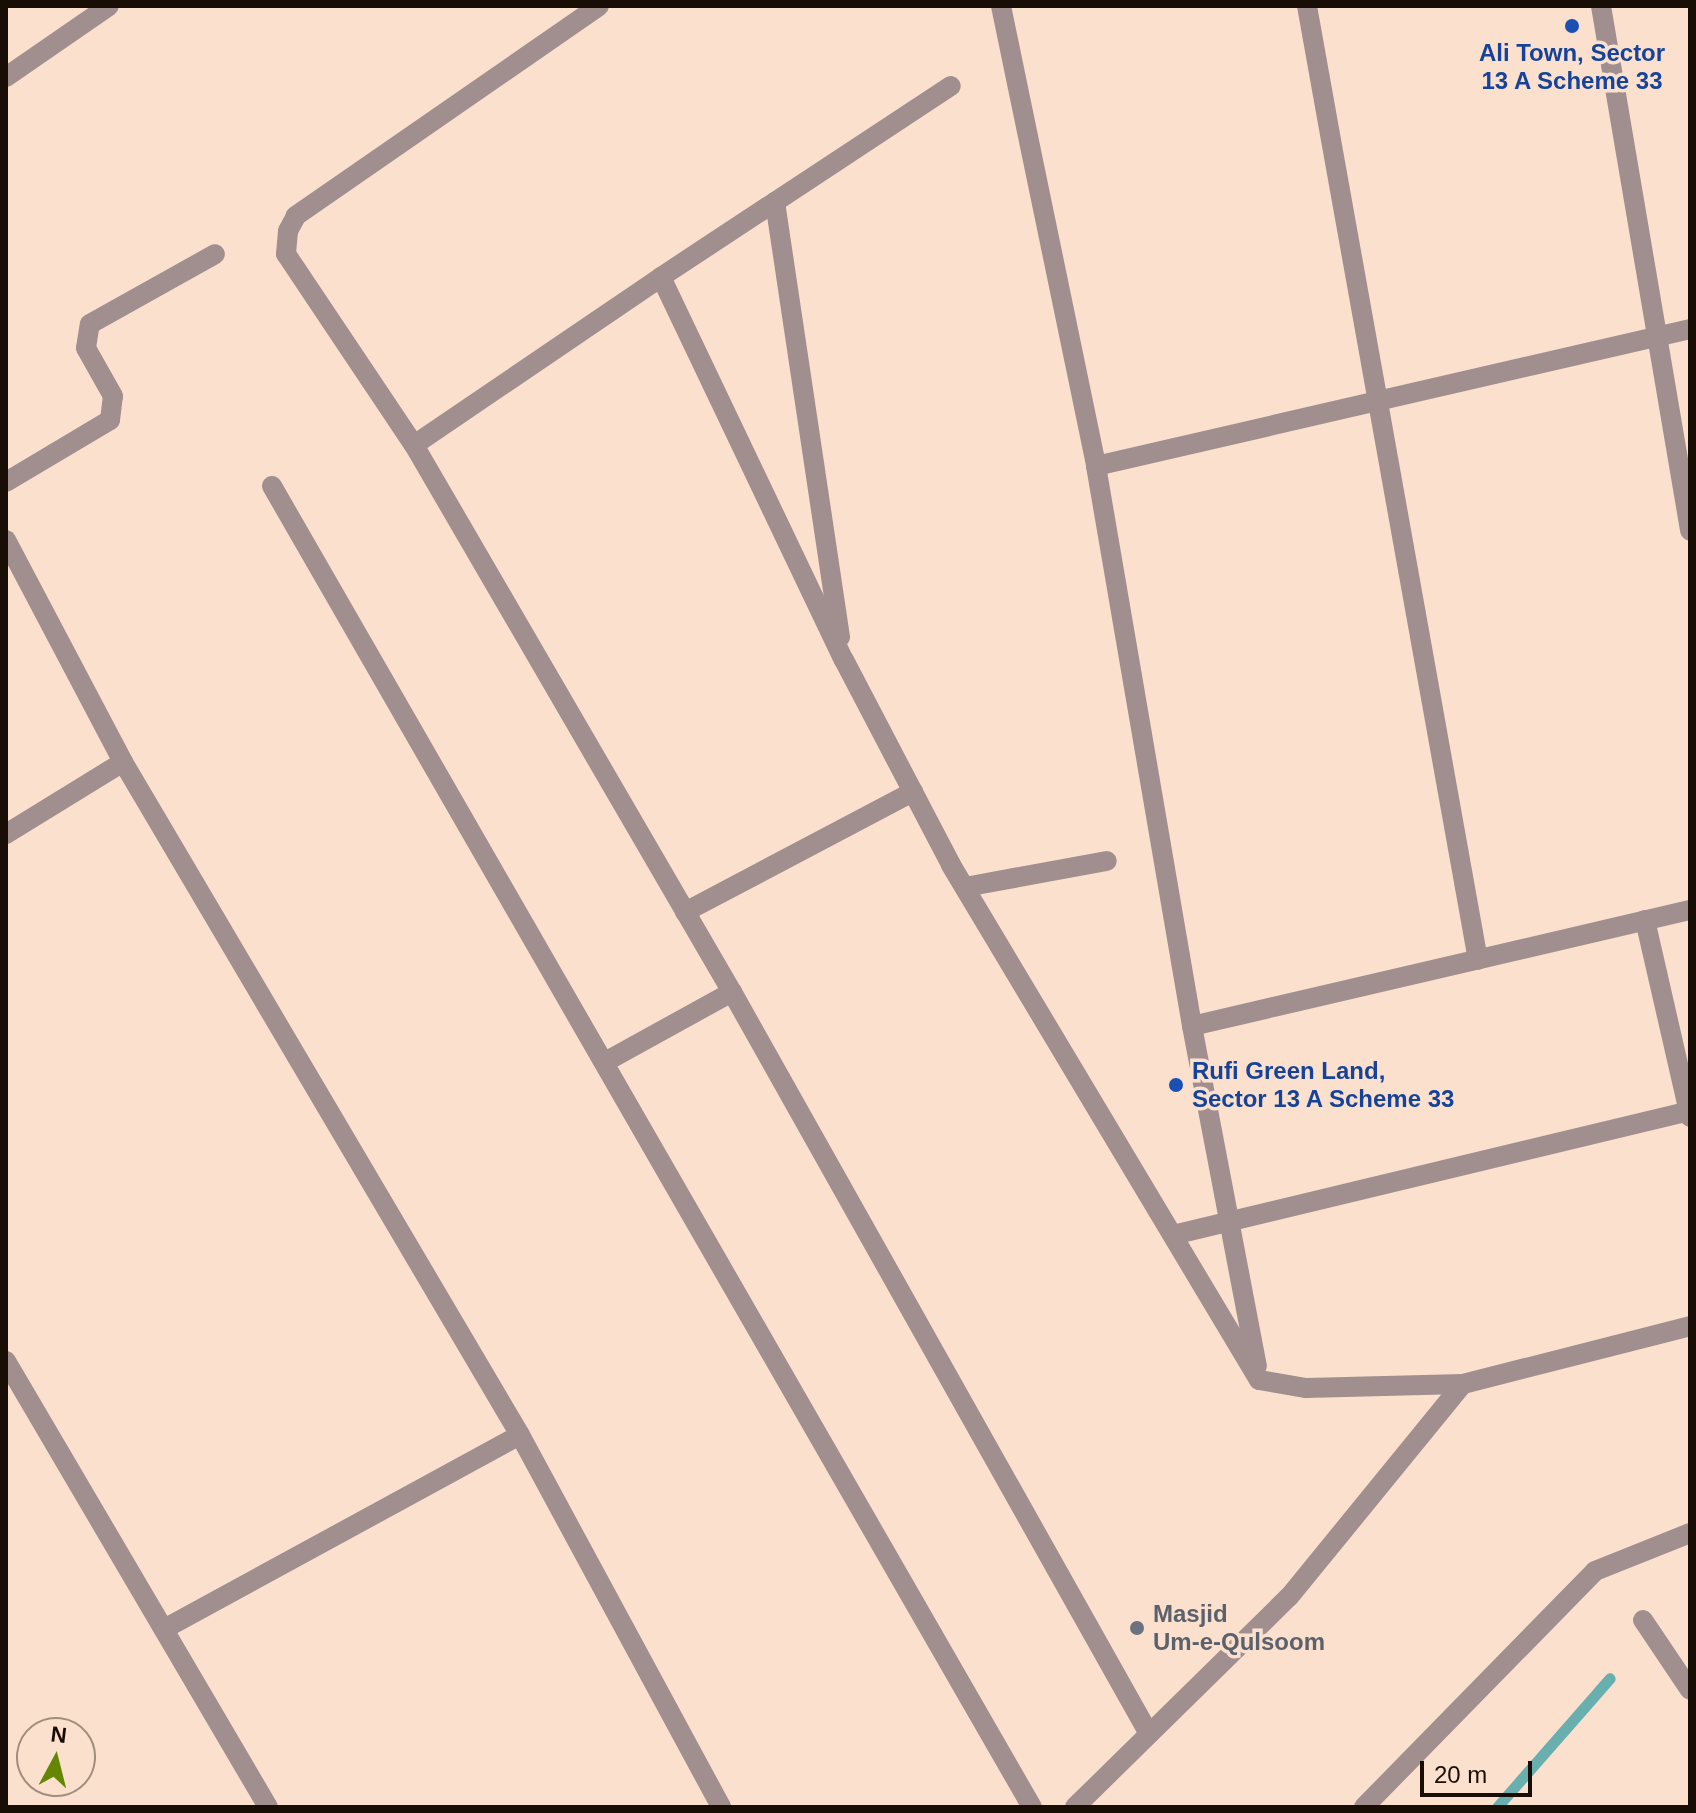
<!DOCTYPE html>
<style>
body{margin:0}
#map{position:relative;width:1696px;height:1813px;overflow:hidden;background:#fbe1cd;font-family:Arial,sans-serif}
div>[style]{position:absolute}
[style*='--x']{left:calc(var(--x)*1px);top:calc(var(--y)*1px);width:calc(var(--w)*1px);rotate:calc(var(--a)*1deg)}
.stream>*{height:11px;margin:-5.5px;padding:0 5.5px;transform-origin:5.5px;border-radius:5.5px;background:#6aafaf}
.minor>*{height:20px;margin:-10px;padding:0 10px;transform-origin:10px;border-radius:10px;background:#a18f90}
.dots>*{width:22px;height:22px;translate:-50% -50%;box-sizing:border-box;border:4px solid #fbe1cd;border-radius:50%}
span{translate:-50% -50%;white-space:nowrap;text-align:center;line-height:1.15;-webkit-text-stroke:7px #fbe1cd;paint-order:stroke}
.transit-label{font-size:24px;color:#164399;font-weight:700}
.left{translate:0 -50%;text-align:left}
.worship-label{font-size:24px;color:#5b616d;font-weight:700}
.frame{position:absolute;inset:0;border:8px solid #180e05;pointer-events:none}
.north{position:absolute;left:16px;top:1717px;width:80px;height:80px;box-sizing:border-box;background:#fbe1cd;border:2px solid #a08d7d;border-radius:50%;rotate:7deg;font-size:22px;font-weight:700;line-height:32px;text-align:center;color:#180e05}
.north::after{content:'';display:block;margin:auto;width:28px;height:36px;background:#648602;clip-path:polygon(50% 0,100% 100%,50% 72%,0 100%)}
.scale{position:absolute;left:1420px;top:1761px;width:112px;height:36px;box-sizing:border-box;border:4px solid #180e05;border-top:0;padding-left:10px;font-size:24px;line-height:28px;white-space:nowrap;color:#180e05;-webkit-text-stroke:6px #fbe1cd;paint-order:stroke}
</style>
<div id="map">
<div class="stream">
<div style="--x:1497;--y:1807;--w:171;--a:-48.8"></div>
</div>
<div class="minor">
<div style="--x:599;--y:6;--w:369;--a:145.3"></div>
<div style="--x:296;--y:216;--w:17;--a:118"></div>
<div style="--x:288;--y:231;--w:23;--a:95"></div>
<div style="--x:286;--y:254;--w:230;--a:56.2"></div>
<div style="--x:414;--y:445;--w:633;--a:59.83"></div>
<div style="--x:732;--y:992;--w:851;--a:60.66"></div>
<div style="--x:1001;--y:6;--w:470;--a:78.3"></div>
<div style="--x:1096;--y:466;--w:568;--a:80.27"></div>
<div style="--x:1192;--y:1026;--w:346;--a:79.2"></div>
<div style="--x:1307;--y:6;--w:969;--a:79.84"></div>
<div style="--x:1601;--y:6;--w:532;--a:80.36"></div>
<div style="--x:6;--y:77;--w:125;--a:-34.6"></div>
<div style="--x:775;--y:202;--w:440;--a:81.5"></div>
<div style="--x:661;--y:277;--w:424;--a:64.5"></div>
<div style="--x:844;--y:660;--w:231;--a:62.4"></div>
<div style="--x:951;--y:865;--w:600;--a:59.12"></div>
<div style="--x:1259;--y:1380;--w:48;--a:9.7"></div>
<div style="--x:1306;--y:1388;--w:157;--a:-1.5"></div>
<div style="--x:1463;--y:1384;--w:234;--a:-14.3"></div>
<div style="--x:414;--y:445;--w:299;--a:-34.2"></div>
<div style="--x:661;--y:277;--w:347;--a:-33.4"></div>
<div style="--x:1096;--y:466;--w:610;--a:-12.99"></div>
<div style="--x:6;--y:482;--w:121;--a:-30.8"></div>
<div style="--x:110;--y:420;--w:24;--a:-83"></div>
<div style="--x:113;--y:396;--w:55;--a:-119.4"></div>
<div style="--x:86;--y:348;--w:24;--a:-81"></div>
<div style="--x:90;--y:324;--w:143;--a:-29.2"></div>
<div style="--x:272;--y:486;--w:1524;--a:60.09"></div>
<div style="--x:6;--y:540;--w:251;--a:62.2"></div>
<div style="--x:123;--y:762;--w:781;--a:59.46"></div>
<div style="--x:520;--y:1435;--w:423;--a:61.6"></div>
<div style="--x:6;--y:834;--w:137;--a:-31.6"></div>
<div style="--x:965;--y:887;--w:144;--a:-10.4"></div>
<div style="--x:685;--y:912;--w:258;--a:-27.8"></div>
<div style="--x:1645;--y:920;--w:202;--a:77.1"></div>
<div style="--x:1192;--y:1026;--w:511;--a:-13.11"></div>
<div style="--x:605;--y:1062;--w:145;--a:-28.9"></div>
<div style="--x:1173;--y:1235;--w:532;--a:-13.49"></div>
<div style="--x:6;--y:1361;--w:517;--a:59.57"></div>
<div style="--x:1643;--y:1620;--w:84;--a:56.1"></div>
<div style="--x:164;--y:1629;--w:405;--a:-28.6"></div>
<div style="--x:1075;--y:1807;--w:300;--a:-44.5"></div>
<div style="--x:1289;--y:1597;--w:275;--a:-50.8"></div>
<div style="--x:1364;--y:1807;--w:330;--a:-45.6"></div>
<div style="--x:1595;--y:1571;--w:102;--a:-21.8"></div>
</div>
<div class="dots">
<div style="left:1572px;top:26px;background:#1a4fb4"></div>
<div style="left:1176px;top:1085px;background:#1a4fb4"></div>
<div style="left:1137px;top:1628px;background:#6b7280"></div>
</div>
<div class="transit-label">
<span style="left:1572px;top:67px">Ali Town, Sector<br>13 A Scheme 33</span>
<span class="left" style="left:1192px;top:1085px">Rufi Green Land,<br>Sector 13 A Scheme 33</span>
</div>
<div class="worship-label">
<span class="left" style="left:1153px;top:1628px">Masjid<br>Um-e-Qulsoom</span>
</div>
<div class="frame"></div>
<div class="north">N</div>
<div class="scale">20 m</div>
</div>
